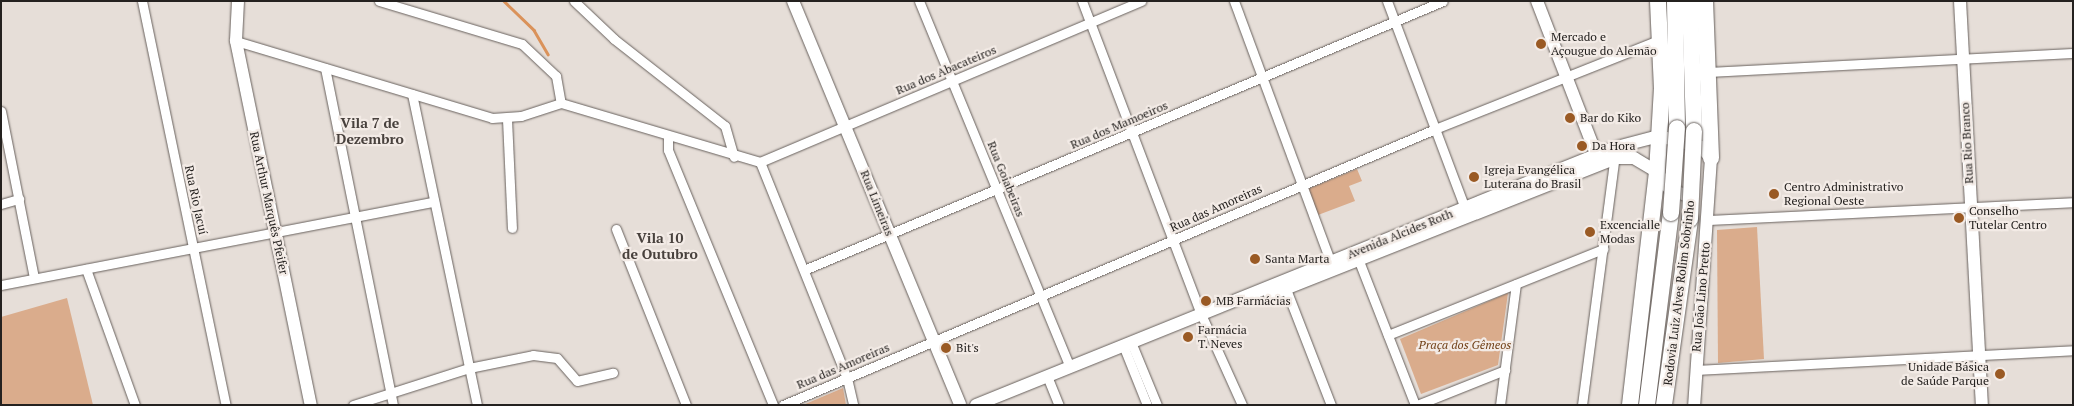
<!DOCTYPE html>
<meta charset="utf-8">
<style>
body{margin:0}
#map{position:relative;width:2074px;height:406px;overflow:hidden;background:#e6ded8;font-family:"PT Serif",serif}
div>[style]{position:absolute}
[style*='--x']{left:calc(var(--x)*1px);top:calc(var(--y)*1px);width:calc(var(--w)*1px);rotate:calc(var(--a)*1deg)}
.green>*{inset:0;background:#daac8c}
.stream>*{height:2.5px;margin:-1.25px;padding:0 1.25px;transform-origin:1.25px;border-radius:1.25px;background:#da925a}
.roads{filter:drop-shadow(0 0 1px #68615d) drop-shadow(0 0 1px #68615d)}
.street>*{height:9px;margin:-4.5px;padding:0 4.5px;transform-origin:4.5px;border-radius:4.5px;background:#fff}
.secondary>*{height:12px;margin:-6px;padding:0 6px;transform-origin:6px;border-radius:6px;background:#fff}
.highway>*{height:16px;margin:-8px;padding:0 8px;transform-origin:8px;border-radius:8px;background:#fff}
.bridges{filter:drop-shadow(0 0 1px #68615d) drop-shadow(0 0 1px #68615d)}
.highway-bridge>*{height:16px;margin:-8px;padding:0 8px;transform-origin:8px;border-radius:8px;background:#fff}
.dots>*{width:14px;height:14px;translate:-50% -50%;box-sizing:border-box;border:2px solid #f3ebe6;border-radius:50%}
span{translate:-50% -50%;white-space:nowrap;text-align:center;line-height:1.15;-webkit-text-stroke:4.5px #f3ebe6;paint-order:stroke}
.poi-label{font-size:12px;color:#24211f}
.left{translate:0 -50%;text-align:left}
.right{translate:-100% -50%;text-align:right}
.street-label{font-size:12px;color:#24211f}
.park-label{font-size:12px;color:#724219;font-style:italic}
.neighbourhood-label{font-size:14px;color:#48413d;font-weight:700}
.frame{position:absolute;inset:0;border:2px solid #24211f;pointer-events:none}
</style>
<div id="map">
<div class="green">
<div style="clip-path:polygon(1357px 169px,1362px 181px,1349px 186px,1355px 201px,1318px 215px,1308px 189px)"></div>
<div style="clip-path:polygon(1757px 227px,1764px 359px,1718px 363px,1717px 230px)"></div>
<div style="clip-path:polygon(1508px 293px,1498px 365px,1421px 394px,1400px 339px)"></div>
<div style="clip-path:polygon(67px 298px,93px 405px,1px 405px,1px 317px)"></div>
<div style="clip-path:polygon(843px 388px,846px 405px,803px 405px)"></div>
</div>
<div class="stream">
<div style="--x:504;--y:1;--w:42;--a:44"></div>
<div style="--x:534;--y:30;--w:28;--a:60"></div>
</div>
<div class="roads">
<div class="street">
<div style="--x:142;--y:1;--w:413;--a:78.3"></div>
<div style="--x:379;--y:1;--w:149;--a:16.7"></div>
<div style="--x:522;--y:44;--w:47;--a:43.3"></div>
<div style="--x:556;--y:76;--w:27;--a:80"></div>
<div style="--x:574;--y:1;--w:55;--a:43.5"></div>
<div style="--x:614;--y:39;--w:141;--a:38.1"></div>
<div style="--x:725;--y:126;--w:32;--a:74"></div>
<div style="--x:919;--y:1;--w:396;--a:67.6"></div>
<div style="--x:1082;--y:1;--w:335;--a:69.2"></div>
<div style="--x:1201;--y:314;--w:100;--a:65.7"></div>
<div style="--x:1234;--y:1;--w:283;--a:69.7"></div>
<div style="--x:1387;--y:1;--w:224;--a:69.4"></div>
<div style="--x:236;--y:41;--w:267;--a:16.7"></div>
<div style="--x:492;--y:118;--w:29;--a:-4"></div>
<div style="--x:521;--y:116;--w:42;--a:-18"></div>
<div style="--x:561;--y:103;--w:208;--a:16.5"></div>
<div style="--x:325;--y:68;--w:344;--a:78.6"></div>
<div style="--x:1708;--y:72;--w:365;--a:-3"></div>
<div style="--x:412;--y:94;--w:318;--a:78.2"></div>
<div style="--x:1;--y:111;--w:170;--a:78.8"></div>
<div style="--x:507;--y:119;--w:109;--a:87.4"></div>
<div style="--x:668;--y:137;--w:13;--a:90"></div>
<div style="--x:668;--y:150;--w:276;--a:67.6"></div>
<div style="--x:760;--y:162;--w:414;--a:-22.9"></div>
<div style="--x:760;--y:162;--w:233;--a:68.1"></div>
<div style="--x:847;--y:378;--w:28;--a:77"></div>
<div style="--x:1;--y:204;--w:19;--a:-16"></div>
<div style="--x:1708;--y:220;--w:365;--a:-2.8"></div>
<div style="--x:616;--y:229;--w:189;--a:68.3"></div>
<div style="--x:1357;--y:256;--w:160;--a:68.7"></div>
<div style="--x:86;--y:269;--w:145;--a:70.2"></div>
<div style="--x:804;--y:270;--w:693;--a:-22.83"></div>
<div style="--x:1284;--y:284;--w:130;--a:68.8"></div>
<div style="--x:1;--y:285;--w:441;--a:-10.9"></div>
<div style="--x:1388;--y:335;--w:232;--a:-21.8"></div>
<div style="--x:1131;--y:342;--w:68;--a:67.6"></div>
<div style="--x:1123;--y:345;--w:65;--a:68.2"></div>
<div style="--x:1695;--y:370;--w:379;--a:-3"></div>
<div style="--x:1047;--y:376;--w:31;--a:68"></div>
<div style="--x:353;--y:405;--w:122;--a:-17.7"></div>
<div style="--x:469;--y:368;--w:65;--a:-11.5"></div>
<div style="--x:533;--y:355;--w:24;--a:7"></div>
<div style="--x:557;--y:358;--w:30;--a:49"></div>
<div style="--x:577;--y:381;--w:37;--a:-13"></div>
<div style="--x:783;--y:405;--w:708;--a:-22.94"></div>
<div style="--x:1435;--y:129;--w:243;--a:-21.7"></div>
<div style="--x:1417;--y:405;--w:95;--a:-21.7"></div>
<div style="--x:1500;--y:405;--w:122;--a:-82.5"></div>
<div style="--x:1582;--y:405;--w:252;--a:-82.5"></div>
</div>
<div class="secondary">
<div style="--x:238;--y:1;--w:40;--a:92.9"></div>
<div style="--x:236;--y:41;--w:372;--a:78.4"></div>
<div style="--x:793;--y:1;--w:437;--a:67.5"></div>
<div style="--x:1537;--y:1;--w:173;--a:68.9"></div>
<div style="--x:1960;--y:1;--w:405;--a:86.9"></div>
<div style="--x:1270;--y:295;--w:372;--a:-21.6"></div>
<div style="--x:1616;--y:158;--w:18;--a:0"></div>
<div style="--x:1634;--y:158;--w:27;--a:31"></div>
<div style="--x:1657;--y:172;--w:22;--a:54"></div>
<div style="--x:1670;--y:190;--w:21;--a:17"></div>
<div style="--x:976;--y:405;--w:687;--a:-21.97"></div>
<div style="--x:1613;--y:148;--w:48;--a:-14.6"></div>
<div style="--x:1659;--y:136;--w:43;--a:14.7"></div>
<div style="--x:1701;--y:147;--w:15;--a:48"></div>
<div style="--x:1711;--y:158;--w:248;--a:93.9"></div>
</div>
<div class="highway">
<div style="--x:1675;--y:1;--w:127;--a:89.1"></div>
<div style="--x:1690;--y:1;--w:130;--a:88.2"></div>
<div style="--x:1705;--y:1;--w:157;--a:87.8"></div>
<div style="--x:1630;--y:405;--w:235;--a:-83.4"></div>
<div style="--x:1657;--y:172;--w:83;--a:-86.6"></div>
<div style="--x:1662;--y:89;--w:88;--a:-92.6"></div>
<div style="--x:1647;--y:405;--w:193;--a:-82.9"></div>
<div style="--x:1664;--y:405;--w:188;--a:-82"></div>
</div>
</div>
<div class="bridges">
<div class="highway-bridge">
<div style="--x:1671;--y:213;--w:85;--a:-86"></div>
<div style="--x:1690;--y:219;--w:88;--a:-87.4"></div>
</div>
</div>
<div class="dots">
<div style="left:1541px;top:44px;background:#9a5a24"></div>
<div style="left:1570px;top:118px;background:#9a5a24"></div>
<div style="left:1582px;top:146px;background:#9a5a24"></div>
<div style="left:1474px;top:177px;background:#9a5a24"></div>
<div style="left:1774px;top:194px;background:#9a5a24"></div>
<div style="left:1959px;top:218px;background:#9a5a24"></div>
<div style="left:1590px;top:232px;background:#9a5a24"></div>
<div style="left:1255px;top:259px;background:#9a5a24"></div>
<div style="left:1206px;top:301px;background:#9a5a24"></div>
<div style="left:1188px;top:337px;background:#9a5a24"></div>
<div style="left:946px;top:348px;background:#9a5a24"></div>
<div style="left:2000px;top:374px;background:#9a5a24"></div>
</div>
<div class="poi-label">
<span class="left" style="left:1551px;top:44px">Mercado e<br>Açougue do Alemão</span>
<span class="left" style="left:1580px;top:118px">Bar do Kiko</span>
<span class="left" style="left:1592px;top:146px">Da Hora</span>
<span class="left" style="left:1484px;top:177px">Igreja Evangélica<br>Luterana do Brasil</span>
<span class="left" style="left:1784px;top:194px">Centro Administrativo<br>Regional Oeste</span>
<span class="left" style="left:1969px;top:218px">Conselho<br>Tutelar Centro</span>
<span class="left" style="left:1600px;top:232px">Excencialle<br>Modas</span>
<span class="left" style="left:1265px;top:259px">Santa Marta</span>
<span class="left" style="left:1216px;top:301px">MB Farmácias</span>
<span class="left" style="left:1198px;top:337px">Farmácia<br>T. Neves</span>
<span class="left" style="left:956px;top:348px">Bit's</span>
<span class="right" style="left:1989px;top:374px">Unidade Básica<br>de Saúde Parque</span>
</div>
<div class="street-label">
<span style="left:946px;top:70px;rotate:-23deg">Rua dos Abacateiros</span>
<span style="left:1119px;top:125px;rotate:-23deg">Rua dos Mamoeiros</span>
<span style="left:1967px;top:143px;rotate:-93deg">Rua Rio Branco</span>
<span style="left:1006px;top:179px;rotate:68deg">Rua Goiabeiras</span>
<span style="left:196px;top:200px;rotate:78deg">Rua Rio Jacuí</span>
<span style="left:269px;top:203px;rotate:78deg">Rua Arthur Marquês Pfeifer</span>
<span style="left:877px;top:203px;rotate:68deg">Rua Limeiras</span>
<span style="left:1216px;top:208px;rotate:-24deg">Rua das Amoreiras</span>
<span style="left:1400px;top:234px;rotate:-22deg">Avenida Alcides Roth</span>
<span style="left:1679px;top:293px;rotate:-83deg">Rodovia Luiz Alves Rolim Sobrinho</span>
<span style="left:1701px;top:297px;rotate:-85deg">Rua João Lino Pretto</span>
<span style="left:843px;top:366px;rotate:-23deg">Rua das Amoreiras</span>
</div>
<div class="park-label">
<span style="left:1465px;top:345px">Praça dos Gêmeos</span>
</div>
<div class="neighbourhood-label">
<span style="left:370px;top:131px">Vila 7 de<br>Dezembro</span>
<span style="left:660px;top:246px">Vila 10<br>de Outubro</span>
</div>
<div class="frame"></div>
</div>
